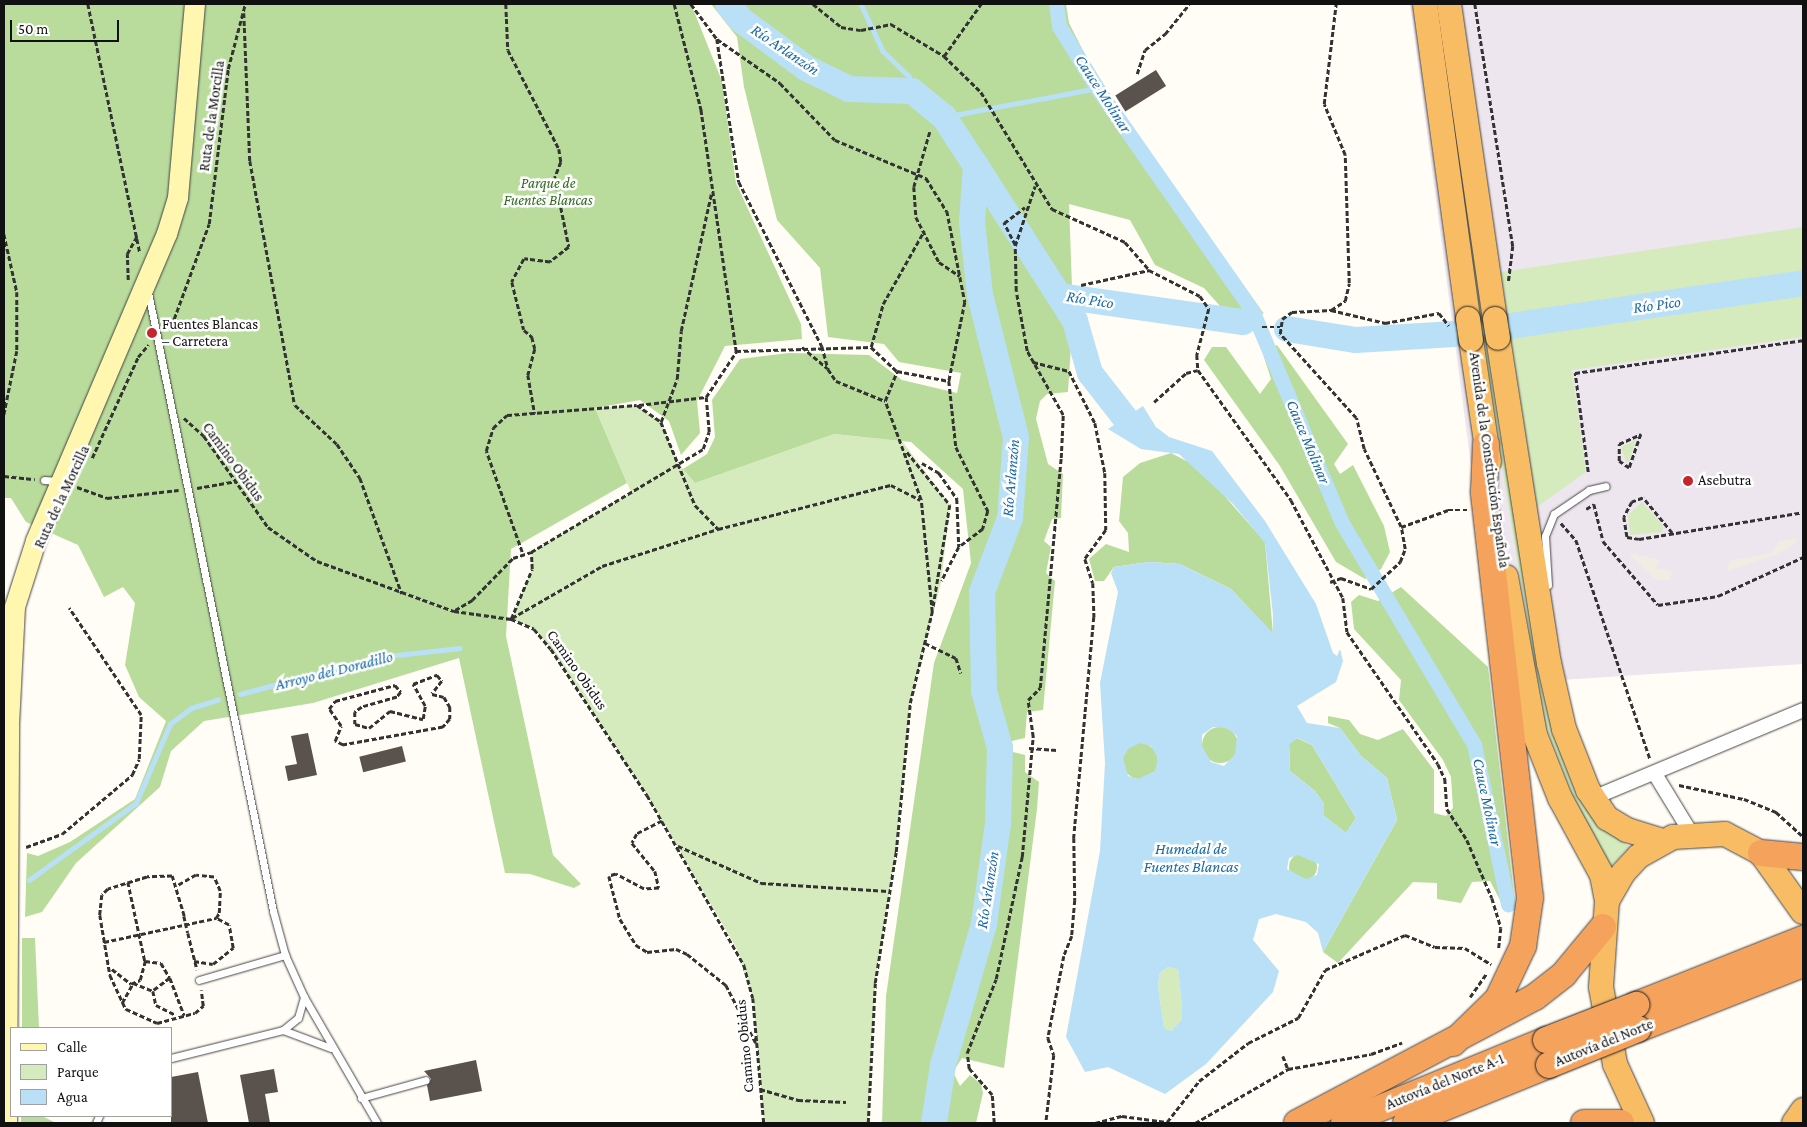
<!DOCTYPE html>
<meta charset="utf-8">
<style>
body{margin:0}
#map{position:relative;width:1807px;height:1127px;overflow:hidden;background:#fffdf5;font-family:"Crimson Pro",serif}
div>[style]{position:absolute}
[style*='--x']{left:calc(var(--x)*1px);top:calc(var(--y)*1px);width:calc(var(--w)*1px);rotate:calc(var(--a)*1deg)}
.industrial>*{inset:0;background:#eee6ef}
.green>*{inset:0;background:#d5ebbd}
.forest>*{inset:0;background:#b9dc9c}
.round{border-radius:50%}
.plaza>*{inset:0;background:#f1ede2}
.water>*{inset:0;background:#b9e0f7}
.stream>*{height:4.5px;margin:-2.25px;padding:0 2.25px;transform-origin:2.25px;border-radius:2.25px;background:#b9e0f7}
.canal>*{height:15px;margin:-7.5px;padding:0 7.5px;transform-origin:7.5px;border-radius:7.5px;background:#b9e0f7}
.river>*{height:26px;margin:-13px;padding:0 13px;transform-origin:13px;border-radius:13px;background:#b9e0f7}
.building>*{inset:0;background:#5a524d;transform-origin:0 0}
.path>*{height:2.5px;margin-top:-1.25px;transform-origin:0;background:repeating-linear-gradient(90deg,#333 0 5px,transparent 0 7.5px)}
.roads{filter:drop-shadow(0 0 1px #444) drop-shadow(0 0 1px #444)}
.service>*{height:7px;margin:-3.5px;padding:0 3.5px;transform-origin:3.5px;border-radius:3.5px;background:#fff}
.minor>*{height:14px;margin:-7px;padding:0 7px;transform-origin:7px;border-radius:7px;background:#fff}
.secondary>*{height:20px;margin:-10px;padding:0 10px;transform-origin:10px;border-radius:10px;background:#fff6b0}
.trunk>*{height:24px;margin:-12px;padding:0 12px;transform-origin:12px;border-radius:12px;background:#f7bc64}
.motorway>*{height:26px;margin:-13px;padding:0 13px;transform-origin:13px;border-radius:13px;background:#f5a25d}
.path-bridge>*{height:2.5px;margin-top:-1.25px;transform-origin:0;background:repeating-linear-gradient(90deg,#333 0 5px,transparent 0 7.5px)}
.bridges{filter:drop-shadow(0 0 1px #222) drop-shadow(0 0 1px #222)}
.trunk-bridge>*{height:24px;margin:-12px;padding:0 12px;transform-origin:12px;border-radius:12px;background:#f7bc64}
.motorway-bridge>*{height:26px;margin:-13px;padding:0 13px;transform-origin:13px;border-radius:13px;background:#f5a25d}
.dots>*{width:14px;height:14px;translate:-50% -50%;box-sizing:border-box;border:2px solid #fff;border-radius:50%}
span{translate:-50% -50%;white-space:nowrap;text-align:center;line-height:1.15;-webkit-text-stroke:5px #fff;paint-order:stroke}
.street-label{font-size:15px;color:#111}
.park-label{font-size:15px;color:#2f6b1f;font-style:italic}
.poi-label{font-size:15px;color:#111}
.left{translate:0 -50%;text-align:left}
.water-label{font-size:16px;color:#1768a6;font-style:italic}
.frame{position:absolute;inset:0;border:5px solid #111;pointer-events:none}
.legend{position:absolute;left:10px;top:1027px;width:162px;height:90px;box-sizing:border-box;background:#fff;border:1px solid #a0a0a0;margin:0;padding:6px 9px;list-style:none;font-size:15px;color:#111}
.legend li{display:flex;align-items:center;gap:10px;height:25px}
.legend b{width:25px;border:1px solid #a0a0a0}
.scale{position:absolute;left:10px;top:20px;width:109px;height:22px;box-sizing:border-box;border:2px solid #111;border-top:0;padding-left:6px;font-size:15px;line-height:18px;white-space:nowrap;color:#111;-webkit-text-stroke:4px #fff;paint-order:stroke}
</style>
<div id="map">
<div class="industrial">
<div style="clip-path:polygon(1410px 4px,1803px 4px,1803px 664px,1500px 684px)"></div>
</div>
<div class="green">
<div style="clip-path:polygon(1435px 4px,1439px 4px,1573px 781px,1594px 821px,1630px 847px,1610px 867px,1578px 811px,1543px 719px,1477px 314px)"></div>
<div style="clip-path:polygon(1803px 227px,1803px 337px,1572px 370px,1586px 472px,1537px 507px,1501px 272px)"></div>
<div style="clip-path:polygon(637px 405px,661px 422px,679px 464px,695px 483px,834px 434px,902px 441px,950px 505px,941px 583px,910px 703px,896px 852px,875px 983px,868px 1123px,764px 1123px,753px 998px,736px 947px,647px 795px,551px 649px,534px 629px,511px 619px,532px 569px,531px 552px,631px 492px,595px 408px)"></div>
<div style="clip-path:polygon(1636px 440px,1629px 461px,1626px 462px,1621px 447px)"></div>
<div style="clip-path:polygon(1642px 502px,1663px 526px,1662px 532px,1630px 535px,1628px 515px)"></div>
<div style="clip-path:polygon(1168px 967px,1178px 968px,1182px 1006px,1182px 1019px,1171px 1031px,1164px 1029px,1158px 986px,1160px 973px)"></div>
</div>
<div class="forest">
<div style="clip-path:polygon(4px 4px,691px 4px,722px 81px,736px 183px,801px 324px,802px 339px,725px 346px,697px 401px,700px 433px,681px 455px,669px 421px,640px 400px,595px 408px,627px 483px,511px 549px,506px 636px,553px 855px,581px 884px,574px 888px,530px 874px,505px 873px,459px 658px,313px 703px,204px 721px,171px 751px,160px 787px,76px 863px,42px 912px,25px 917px,27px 853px,38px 856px,70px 842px,135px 799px,166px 721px,139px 697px,125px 665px,135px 603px,123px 587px,104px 597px,78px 545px,26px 522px,11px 498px,4px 498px)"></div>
<div style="clip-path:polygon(711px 4px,1066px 4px,1069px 23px,1100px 84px,1264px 314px,1220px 306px,1204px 288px,1155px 265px,1130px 220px,1069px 204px,1073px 314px,1068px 392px,1047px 394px,1040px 401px,1036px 419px,1048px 464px,1063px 474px,1061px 518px,1052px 519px,1044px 541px,1051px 547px,1046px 573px,1055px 581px,1043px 710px,1027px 712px,1025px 738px,1012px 741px,1013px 752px,1025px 755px,1025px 772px,1039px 782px,1037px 809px,1004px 1068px,962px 1058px,953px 1072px,960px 1086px,970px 1075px,981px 1084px,983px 1093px,976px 1123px,882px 1123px,886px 996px,934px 663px,971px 563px,963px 489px,911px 442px,834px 434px,695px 483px,683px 469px,707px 454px,715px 437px,712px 400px,740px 359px,789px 353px,869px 355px,902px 380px,957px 393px,961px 373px,899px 362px,884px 344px,828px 337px,820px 268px,777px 220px,744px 87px,737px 37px)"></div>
<div style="clip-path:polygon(1277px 345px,1348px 444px,1334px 464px,1340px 474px,1353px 465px,1384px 526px,1390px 552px,1381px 569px,1365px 579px,1336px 562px,1280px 466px,1204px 360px,1212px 347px,1226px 347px,1260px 394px,1271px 379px,1263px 354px)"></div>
<div style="clip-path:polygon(1171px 453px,1200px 468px,1265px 542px,1273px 634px,1231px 589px,1180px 564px,1149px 562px,1114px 567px,1104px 581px,1095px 581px,1089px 559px,1106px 544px,1129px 552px,1128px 533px,1119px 521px,1123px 477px,1140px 463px)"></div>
<div style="clip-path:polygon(1401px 587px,1488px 667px,1514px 894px,1500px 900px,1490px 881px,1472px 882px,1461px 903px,1437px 899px,1437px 883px,1413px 882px,1338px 963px,1323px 952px,1397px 820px,1387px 778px,1361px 756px,1340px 728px,1328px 723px,1328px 716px,1349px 720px,1360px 734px,1378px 740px,1403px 729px,1434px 770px,1434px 813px,1446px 816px,1453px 808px,1451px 777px,1443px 760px,1399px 700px,1401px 680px,1354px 629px,1351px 602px,1359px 595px,1378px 601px)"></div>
<div class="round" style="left:1202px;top:727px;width:36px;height:36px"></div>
<div style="clip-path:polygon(1297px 738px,1312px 745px,1356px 818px,1346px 833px,1324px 816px,1324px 804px,1315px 791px,1290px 771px,1289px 744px)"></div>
<div class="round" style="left:1122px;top:743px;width:36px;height:36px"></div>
<div class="round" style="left:1289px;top:853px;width:28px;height:28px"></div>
<div style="clip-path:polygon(22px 938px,35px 938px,39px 1028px,22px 1028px)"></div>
<div style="clip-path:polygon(21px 1116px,42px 1116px,56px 1123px,21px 1123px)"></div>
</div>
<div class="plaza">
<div style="clip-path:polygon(1796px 539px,1797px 542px,1777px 554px,1727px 571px,1730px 561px,1772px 553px,1778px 542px)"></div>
<div style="clip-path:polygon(1628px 553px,1659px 560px,1656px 568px,1672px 571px,1670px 580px,1655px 579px)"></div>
</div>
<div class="water">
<div style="clip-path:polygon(evenodd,1143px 406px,1156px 427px,1169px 437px,1212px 451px,1265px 521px,1316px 604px,1333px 653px,1337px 656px,1340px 649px,1343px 661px,1336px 682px,1297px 706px,1307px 723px,1340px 728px,1361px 756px,1387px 778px,1397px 820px,1323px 952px,1318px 933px,1306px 922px,1276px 914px,1259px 919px,1253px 940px,1279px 971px,1273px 992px,1206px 1064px,1165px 1094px,1108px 1067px,1085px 1072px,1066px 1037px,1100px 851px,1105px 763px,1100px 683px,1118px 592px,1111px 573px,1114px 567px,1149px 562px,1180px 564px,1231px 589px,1273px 633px,1273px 615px,1265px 543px,1233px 504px,1179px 454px,1141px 449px,1108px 429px,1143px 406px,1213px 727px,1227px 728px,1237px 736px,1235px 754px,1224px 766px,1211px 762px,1202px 746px,1202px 735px,1213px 727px,1143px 406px,1298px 738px,1312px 745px,1356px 818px,1346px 833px,1324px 816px,1324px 804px,1315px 791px,1290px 771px,1289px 744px,1298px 738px,1143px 406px,1140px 743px,1151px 746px,1158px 758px,1155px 771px,1138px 779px,1128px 776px,1123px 758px,1128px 749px,1140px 743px,1143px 406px,1298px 855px,1319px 864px,1317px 875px,1306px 879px,1287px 869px,1289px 858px,1298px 855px,1143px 406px,1168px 967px,1178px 969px,1182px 1006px,1182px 1019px,1171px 1031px,1164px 1028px,1158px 986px,1160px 973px,1168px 967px)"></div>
</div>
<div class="stream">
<div style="--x:861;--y:4;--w:52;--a:64.9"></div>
<div style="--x:883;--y:51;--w:36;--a:44"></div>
<div style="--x:909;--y:76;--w:15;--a:79"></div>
<div style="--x:944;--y:117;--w:156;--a:-10.7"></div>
<div style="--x:240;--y:694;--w:144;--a:-14.9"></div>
<div style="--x:379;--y:657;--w:81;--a:-6.4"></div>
<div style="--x:29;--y:880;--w:132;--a:-35.7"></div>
<div style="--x:136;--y:803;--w:86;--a:-66.7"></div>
<div style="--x:170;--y:724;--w:26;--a:-37"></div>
<div style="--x:191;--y:708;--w:28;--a:-17"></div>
</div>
<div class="canal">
<div style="--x:1056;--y:4;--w:22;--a:82"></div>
<div style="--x:1059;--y:26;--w:73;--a:58.5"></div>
<div style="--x:1097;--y:88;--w:271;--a:55.1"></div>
<div style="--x:1252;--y:310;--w:231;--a:67.1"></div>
<div style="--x:1342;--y:523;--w:257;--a:59.2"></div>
<div style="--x:1474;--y:744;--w:164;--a:78"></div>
</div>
<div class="river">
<div style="--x:728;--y:4;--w:21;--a:51"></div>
<div style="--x:741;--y:20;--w:81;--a:36.4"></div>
<div style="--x:806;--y:68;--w:48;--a:26"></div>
<div style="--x:849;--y:89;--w:63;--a:1.8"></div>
<div style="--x:912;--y:91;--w:41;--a:39.1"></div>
<div style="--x:944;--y:117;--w:59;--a:56.9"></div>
<div style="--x:976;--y:166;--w:56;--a:94.1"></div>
<div style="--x:972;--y:222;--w:73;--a:83.7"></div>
<div style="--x:980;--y:295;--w:146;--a:75.8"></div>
<div style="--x:1016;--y:437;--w:81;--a:94.2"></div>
<div style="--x:1010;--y:518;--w:79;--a:110.7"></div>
<div style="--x:982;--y:592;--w:99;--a:88.8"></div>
<div style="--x:984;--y:691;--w:59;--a:74.3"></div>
<div style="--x:1000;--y:748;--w:75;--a:91.5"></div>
<div style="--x:998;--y:823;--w:102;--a:97.9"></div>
<div style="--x:984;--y:924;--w:147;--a:106.2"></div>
<div style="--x:943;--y:1065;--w:59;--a:98.8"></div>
<div style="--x:976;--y:166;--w:184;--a:57.4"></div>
<div style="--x:1075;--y:321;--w:54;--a:73.9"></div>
<div style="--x:1090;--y:373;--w:57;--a:52.1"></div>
<div style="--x:1060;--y:296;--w:185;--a:8.1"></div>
<div style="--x:1510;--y:326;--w:296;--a:-8.3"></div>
<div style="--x:1287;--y:329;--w:70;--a:9.1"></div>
<div style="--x:1356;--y:340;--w:98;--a:-3.5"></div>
</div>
<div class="building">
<div style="left:1156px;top:70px;width:19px;height:48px;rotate:58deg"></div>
<div style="clip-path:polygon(308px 733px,317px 775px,288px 781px,285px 766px,297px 764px,291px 736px)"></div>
<div style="left:402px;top:746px;width:16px;height:44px;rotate:76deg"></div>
<div style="clip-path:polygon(476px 1060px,482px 1091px,430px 1101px,427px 1085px,431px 1079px,424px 1071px)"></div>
<div style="clip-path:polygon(274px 1069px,278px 1092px,265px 1094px,270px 1123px,249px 1123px,240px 1075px)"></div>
<div style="clip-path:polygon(198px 1072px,208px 1123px,171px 1123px,171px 1077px)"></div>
</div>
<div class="path">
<div style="--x:88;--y:4;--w:253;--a:78.2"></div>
<div style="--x:506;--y:4;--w:46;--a:87.5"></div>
<div style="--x:508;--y:50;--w:111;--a:62.7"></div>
<div style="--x:559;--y:149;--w:13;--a:81"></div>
<div style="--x:561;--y:162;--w:17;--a:111"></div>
<div style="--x:555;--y:178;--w:70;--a:78.5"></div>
<div style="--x:569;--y:247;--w:24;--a:142"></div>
<div style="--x:550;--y:262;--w:26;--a:-173"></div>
<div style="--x:524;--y:259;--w:26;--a:118"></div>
<div style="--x:512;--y:282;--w:49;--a:76"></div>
<div style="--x:524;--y:330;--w:11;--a:41"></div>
<div style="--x:532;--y:337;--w:12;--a:76"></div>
<div style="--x:535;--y:349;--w:27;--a:105"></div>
<div style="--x:528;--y:375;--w:39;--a:80"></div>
<div style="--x:691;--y:4;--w:44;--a:53.4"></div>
<div style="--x:717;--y:39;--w:145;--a:81.3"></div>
<div style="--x:739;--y:182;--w:184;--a:63.2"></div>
<div style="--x:822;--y:346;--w:24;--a:75"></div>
<div style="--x:828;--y:369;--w:14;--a:56"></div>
<div style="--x:836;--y:381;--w:53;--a:22.2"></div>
<div style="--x:813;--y:4;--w:36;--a:39"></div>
<div style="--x:841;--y:27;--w:20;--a:9"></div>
<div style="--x:861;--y:30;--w:31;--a:-11"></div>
<div style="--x:891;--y:24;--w:62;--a:31.1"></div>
<div style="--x:944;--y:56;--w:52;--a:44.2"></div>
<div style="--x:981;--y:92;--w:137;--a:58.7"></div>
<div style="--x:1052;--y:209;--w:80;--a:24.3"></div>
<div style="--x:1125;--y:242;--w:37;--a:49"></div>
<div style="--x:1149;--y:270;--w:57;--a:27"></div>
<div style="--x:1200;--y:296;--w:16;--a:55"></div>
<div style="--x:1209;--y:309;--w:48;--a:104.6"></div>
<div style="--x:1197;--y:355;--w:15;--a:86"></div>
<div style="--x:1198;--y:370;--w:160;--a:54.4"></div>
<div style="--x:1291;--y:500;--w:111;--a:62"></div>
<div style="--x:1343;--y:598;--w:34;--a:83"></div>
<div style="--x:1347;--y:632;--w:160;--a:55.4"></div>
<div style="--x:1438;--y:764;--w:17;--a:65"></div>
<div style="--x:1445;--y:779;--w:30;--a:86"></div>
<div style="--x:1447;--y:809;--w:37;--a:57"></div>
<div style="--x:1467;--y:840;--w:63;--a:66.7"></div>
<div style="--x:1492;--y:898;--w:31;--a:73"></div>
<div style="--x:1501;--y:928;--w:20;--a:96"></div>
<div style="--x:1475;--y:4;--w:245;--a:81.1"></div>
<div style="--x:1513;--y:246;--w:35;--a:97"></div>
<div style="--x:244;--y:13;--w:148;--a:87.7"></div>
<div style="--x:250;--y:161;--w:248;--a:79.6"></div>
<div style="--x:295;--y:405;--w:57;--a:42.9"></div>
<div style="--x:337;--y:444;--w:41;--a:55.9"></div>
<div style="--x:360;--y:478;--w:123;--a:70.1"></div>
<div style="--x:717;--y:39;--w:77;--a:34.9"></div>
<div style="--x:780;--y:83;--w:79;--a:46"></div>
<div style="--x:835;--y:140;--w:99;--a:22.7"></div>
<div style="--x:926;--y:178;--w:39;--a:58"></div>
<div style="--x:947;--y:211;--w:93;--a:78.8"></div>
<div style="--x:965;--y:302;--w:81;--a:101.4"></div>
<div style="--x:949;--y:381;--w:66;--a:83.9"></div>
<div style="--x:956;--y:447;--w:72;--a:63.4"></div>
<div style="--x:988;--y:511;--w:19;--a:106"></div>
<div style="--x:983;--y:529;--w:30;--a:143"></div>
<div style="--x:944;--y:56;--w:64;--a:-54.6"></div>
<div style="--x:1137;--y:74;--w:25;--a:-72"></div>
<div style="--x:1145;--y:50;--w:26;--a:-39"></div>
<div style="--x:1165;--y:34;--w:38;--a:-51"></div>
<div style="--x:930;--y:132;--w:57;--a:106.2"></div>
<div style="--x:914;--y:187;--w:30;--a:86"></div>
<div style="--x:916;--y:217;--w:51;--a:62.9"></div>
<div style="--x:939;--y:262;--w:25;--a:34"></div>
<div style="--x:4;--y:234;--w:59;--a:77.4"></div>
<div style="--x:17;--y:292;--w:59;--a:90"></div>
<div style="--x:17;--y:351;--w:65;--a:101.5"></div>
<div style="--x:1015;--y:245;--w:25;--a:-117"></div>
<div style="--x:1004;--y:223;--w:26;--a:-37"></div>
<div style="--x:128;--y:280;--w:26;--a:-92"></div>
<div style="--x:127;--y:254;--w:21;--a:-61"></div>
<div style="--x:1081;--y:285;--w:70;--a:-12.4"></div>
<div style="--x:1331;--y:310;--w:56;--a:13.5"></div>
<div style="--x:1385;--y:323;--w:55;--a:-10.5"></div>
<div style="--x:1439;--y:313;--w:16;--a:52"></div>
<div style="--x:166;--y:327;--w:11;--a:-45"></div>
<div style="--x:174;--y:319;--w:101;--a:-69.8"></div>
<div style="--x:209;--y:224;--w:156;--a:-83"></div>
<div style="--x:228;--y:69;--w:67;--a:-75.3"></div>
<div style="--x:1262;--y:327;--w:18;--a:0"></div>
<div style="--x:802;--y:347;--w:33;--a:40"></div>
<div style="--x:871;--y:347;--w:45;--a:-74.4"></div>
<div style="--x:883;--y:304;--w:84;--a:-60.7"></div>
<div style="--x:736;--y:351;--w:135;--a:-1.7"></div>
<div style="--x:871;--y:347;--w:35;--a:43"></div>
<div style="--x:897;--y:371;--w:53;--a:10.9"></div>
<div style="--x:1033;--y:362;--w:37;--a:14"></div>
<div style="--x:1069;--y:371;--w:58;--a:63.4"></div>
<div style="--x:1095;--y:423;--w:51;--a:78.7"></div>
<div style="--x:1105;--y:473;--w:57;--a:89"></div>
<div style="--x:1106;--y:530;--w:36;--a:126"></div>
<div style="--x:1085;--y:559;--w:25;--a:72"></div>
<div style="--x:1093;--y:583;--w:34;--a:88"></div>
<div style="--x:1094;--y:617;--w:222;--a:95.2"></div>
<div style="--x:1074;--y:838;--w:62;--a:89.1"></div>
<div style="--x:1075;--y:900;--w:36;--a:95"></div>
<div style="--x:1072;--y:936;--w:22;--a:112"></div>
<div style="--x:1064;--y:956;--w:84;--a:101"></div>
<div style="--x:1048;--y:1038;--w:18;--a:71"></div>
<div style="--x:1054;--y:1055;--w:68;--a:96.7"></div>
<div style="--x:1154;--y:402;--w:43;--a:-42.2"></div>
<div style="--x:1186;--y:373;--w:12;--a:-14"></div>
<div style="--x:639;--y:405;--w:67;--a:-6.8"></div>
<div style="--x:184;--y:418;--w:27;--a:42"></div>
<div style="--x:204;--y:436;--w:111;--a:54.9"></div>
<div style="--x:268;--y:527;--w:60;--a:34.8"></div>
<div style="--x:317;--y:561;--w:146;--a:20.1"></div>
<div style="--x:454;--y:611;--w:58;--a:8"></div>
<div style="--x:511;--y:619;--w:25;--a:23"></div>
<div style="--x:534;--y:629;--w:26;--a:50"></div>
<div style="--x:551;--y:649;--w:175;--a:56.7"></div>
<div style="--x:647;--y:795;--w:196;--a:60.3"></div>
<div style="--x:744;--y:965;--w:34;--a:75"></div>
<div style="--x:753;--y:998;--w:125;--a:85"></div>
<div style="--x:661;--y:422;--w:46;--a:-69.6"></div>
<div style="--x:677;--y:379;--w:48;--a:-85.2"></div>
<div style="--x:681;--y:331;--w:140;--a:-77.6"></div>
<div style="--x:1641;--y:434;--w:36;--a:109"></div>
<div style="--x:1629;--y:468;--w:12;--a:-145"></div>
<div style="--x:1619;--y:461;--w:17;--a:-90"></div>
<div style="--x:1619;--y:444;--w:24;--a:-24"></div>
<div style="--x:907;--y:452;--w:68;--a:50.9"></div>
<div style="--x:950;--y:505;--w:105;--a:99.3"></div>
<div style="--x:92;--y:458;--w:111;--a:-65.5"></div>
<div style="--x:138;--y:357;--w:16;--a:-50"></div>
<div style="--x:922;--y:463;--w:20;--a:30"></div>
<div style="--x:939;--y:473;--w:32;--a:55"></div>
<div style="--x:957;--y:499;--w:48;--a:87.6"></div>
<div style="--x:959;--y:547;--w:38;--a:117"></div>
<div style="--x:1588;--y:472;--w:100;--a:-97.5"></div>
<div style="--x:1575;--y:373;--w:230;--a:-8.2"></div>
<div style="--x:4;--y:476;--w:31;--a:6"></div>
<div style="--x:77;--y:487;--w:32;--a:20"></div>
<div style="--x:107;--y:498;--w:72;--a:-6.3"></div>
<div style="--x:197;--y:488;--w:39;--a:-10"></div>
<div style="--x:1586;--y:509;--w:9;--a:-32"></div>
<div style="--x:1594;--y:504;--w:38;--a:76"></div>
<div style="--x:1603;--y:541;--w:84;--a:49.3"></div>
<div style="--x:1658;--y:605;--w:61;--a:-8.5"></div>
<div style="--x:1718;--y:596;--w:94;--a:-24.6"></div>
<div style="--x:1561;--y:523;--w:23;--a:49"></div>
<div style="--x:1576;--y:540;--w:231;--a:71.3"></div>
<div style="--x:1401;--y:527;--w:50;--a:-19.9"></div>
<div style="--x:1448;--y:510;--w:19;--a:0"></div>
<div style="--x:1672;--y:533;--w:45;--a:-129.6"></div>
<div style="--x:1643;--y:498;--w:12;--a:160"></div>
<div style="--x:1632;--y:502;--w:17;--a:118"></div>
<div style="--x:1624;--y:517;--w:20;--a:81"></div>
<div style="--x:1627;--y:537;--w:12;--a:9"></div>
<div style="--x:1639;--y:539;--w:166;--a:-9.3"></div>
<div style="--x:522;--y:552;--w:107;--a:-109.6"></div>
<div style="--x:486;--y:451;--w:24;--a:-73"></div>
<div style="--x:493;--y:428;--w:19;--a:-43"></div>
<div style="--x:507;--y:415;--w:130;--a:-4.4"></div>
<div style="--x:637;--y:405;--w:29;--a:35"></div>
<div style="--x:661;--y:422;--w:90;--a:67.7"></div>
<div style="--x:695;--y:505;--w:33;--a:46"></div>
<div style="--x:1330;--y:582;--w:12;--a:-20"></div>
<div style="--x:1341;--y:578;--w:32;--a:20"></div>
<div style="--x:1371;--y:589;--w:40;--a:-43"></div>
<div style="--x:1400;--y:562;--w:14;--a:-69"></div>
<div style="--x:1405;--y:549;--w:22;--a:-100"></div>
<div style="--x:1401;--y:527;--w:86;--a:-115.4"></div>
<div style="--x:1364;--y:449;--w:32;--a:-104"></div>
<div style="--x:1356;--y:418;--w:113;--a:-132.1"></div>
<div style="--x:1280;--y:334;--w:15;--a:-82"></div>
<div style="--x:1282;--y:319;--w:12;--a:-35"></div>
<div style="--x:1292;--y:312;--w:39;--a:-3"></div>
<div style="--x:1331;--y:310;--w:17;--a:-33"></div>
<div style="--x:1345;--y:301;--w:18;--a:-77"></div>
<div style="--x:1349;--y:283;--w:128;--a:-91.8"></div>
<div style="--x:1345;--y:155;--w:55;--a:-112.4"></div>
<div style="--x:1324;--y:104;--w:101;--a:-83.2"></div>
<div style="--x:455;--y:610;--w:20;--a:-30"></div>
<div style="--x:472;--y:600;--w:59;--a:-45.7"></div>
<div style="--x:513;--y:558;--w:19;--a:-18"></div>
<div style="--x:512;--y:618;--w:104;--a:-30"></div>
<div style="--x:602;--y:566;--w:122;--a:-17.7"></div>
<div style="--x:718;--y:529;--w:179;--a:-14.3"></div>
<div style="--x:891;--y:485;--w:33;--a:27"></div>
<div style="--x:511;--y:619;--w:54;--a:-67.2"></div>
<div style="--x:532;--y:569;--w:17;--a:-93"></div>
<div style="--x:531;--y:552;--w:200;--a:-30.9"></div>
<div style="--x:703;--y:449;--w:18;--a:-71"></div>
<div style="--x:709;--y:432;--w:35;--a:-95"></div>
<div style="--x:706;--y:397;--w:54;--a:-56.3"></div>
<div style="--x:736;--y:352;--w:244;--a:-98.3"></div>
<div style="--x:701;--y:111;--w:110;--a:-104.2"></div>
<div style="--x:925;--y:643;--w:34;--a:26"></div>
<div style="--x:956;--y:658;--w:16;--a:72"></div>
<div style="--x:437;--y:675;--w:8;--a:50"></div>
<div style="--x:442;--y:681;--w:16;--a:128"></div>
<div style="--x:432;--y:694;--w:12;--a:14"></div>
<div style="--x:444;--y:697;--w:12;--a:59"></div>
<div style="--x:450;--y:707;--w:12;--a:90"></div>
<div style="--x:450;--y:719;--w:11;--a:131"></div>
<div style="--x:443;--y:727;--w:102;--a:169.8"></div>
<div style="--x:343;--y:745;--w:9;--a:-153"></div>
<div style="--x:335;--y:741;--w:16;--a:-68"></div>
<div style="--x:341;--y:726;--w:21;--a:-125"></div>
<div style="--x:329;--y:709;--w:10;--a:-53"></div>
<div style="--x:335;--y:701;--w:62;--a:-14.9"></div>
<div style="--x:395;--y:685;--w:9;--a:49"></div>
<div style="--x:401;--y:692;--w:6;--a:129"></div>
<div style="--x:397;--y:697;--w:36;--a:164"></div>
<div style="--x:362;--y:707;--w:9;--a:144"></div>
<div style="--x:355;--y:712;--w:12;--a:90"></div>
<div style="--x:355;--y:724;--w:15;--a:16"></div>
<div style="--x:369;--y:728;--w:27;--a:-39"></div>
<div style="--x:390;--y:711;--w:34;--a:14"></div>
<div style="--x:423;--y:719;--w:13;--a:-81"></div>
<div style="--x:425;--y:706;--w:25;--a:-119"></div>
<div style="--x:413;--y:684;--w:26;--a:-21"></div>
<div style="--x:1029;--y:748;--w:28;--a:4"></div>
<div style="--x:1679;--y:785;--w:66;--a:12.2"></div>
<div style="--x:1744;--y:799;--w:35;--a:22"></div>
<div style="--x:1776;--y:812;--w:36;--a:42"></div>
<div style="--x:662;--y:821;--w:28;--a:153"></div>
<div style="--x:637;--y:834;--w:10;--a:119"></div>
<div style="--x:632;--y:843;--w:36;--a:51"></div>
<div style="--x:655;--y:871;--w:17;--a:77"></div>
<div style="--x:659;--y:888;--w:15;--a:176"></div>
<div style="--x:644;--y:889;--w:32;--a:-152"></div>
<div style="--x:616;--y:874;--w:7;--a:164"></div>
<div style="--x:609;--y:876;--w:44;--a:75.7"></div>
<div style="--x:620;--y:919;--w:31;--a:58"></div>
<div style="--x:636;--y:945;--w:13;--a:32"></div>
<div style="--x:647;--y:952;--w:29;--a:-6"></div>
<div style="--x:676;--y:949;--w:12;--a:24"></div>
<div style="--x:687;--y:954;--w:50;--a:38.5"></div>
<div style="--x:726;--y:985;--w:65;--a:62.7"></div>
<div style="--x:678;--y:846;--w:91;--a:24"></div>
<div style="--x:761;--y:883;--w:127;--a:3.6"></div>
<div style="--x:26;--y:847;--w:38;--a:-20"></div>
<div style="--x:62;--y:834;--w:92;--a:-40.1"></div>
<div style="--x:132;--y:775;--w:17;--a:-66"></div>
<div style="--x:139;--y:759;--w:44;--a:-87.4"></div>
<div style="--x:141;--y:715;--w:129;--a:-123.9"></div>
<div style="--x:128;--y:882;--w:81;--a:77.9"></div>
<div style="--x:184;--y:916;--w:42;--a:-106.7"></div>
<div style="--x:172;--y:876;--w:25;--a:178"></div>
<div style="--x:147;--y:877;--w:41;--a:162.9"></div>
<div style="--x:108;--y:889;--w:8;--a:135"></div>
<div style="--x:102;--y:895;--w:20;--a:96"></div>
<div style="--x:100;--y:915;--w:61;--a:80.5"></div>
<div style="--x:110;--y:975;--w:38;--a:65"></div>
<div style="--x:126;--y:1009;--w:34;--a:24"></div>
<div style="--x:157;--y:1023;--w:39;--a:-15"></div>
<div style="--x:195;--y:1013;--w:11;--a:-41"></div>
<div style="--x:203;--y:1006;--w:16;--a:-97"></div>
<div style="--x:188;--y:933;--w:38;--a:76"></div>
<div style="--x:104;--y:942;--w:115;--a:-12.1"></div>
<div style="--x:216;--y:918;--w:6;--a:-59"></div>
<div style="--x:219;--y:913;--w:22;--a:-87"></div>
<div style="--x:220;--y:891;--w:15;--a:-113"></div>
<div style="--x:214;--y:877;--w:18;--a:-174"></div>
<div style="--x:196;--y:875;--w:22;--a:150"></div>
<div style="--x:194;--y:961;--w:19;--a:9"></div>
<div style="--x:213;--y:964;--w:26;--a:-39"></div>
<div style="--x:233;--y:948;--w:23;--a:-100"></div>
<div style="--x:229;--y:925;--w:15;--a:-152"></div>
<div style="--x:112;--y:969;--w:24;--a:38"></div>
<div style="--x:131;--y:984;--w:10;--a:-24"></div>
<div style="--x:140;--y:980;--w:20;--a:-75"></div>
<div style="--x:145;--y:961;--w:16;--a:7"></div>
<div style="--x:161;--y:963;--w:17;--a:59"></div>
<div style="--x:170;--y:978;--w:21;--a:143"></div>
<div style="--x:153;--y:991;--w:14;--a:78"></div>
<div style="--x:156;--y:1005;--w:22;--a:27"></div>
<div style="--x:170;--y:978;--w:40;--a:69"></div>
<div style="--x:1470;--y:997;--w:29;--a:-55"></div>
<div style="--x:122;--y:1003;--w:23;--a:-61"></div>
<div style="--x:133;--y:983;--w:22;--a:22"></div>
<div style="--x:1283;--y:1056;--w:14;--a:69"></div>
<div style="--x:760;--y:1089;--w:40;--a:16"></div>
<div style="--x:798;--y:1100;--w:48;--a:2.4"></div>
<div style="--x:868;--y:1123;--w:140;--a:-87.1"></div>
<div style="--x:875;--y:983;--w:133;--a:-80.9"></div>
<div style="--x:896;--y:852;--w:150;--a:-84.6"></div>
<div style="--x:910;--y:703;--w:94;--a:-76.4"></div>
<div style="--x:932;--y:612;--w:113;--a:-95.6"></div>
<div style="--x:921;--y:500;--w:105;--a:-110"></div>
<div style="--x:885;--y:401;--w:32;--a:-68"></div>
<div style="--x:994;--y:1123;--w:28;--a:-94"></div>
<div style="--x:992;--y:1095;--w:35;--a:-131"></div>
<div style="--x:969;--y:1069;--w:16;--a:-97"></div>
<div style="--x:967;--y:1053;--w:79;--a:-68.6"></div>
<div style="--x:996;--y:979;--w:125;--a:-78"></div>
<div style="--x:1022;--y:857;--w:121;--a:-84.8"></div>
<div style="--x:1033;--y:737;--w:37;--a:-98"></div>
<div style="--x:1028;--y:700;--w:17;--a:-45"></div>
<div style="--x:1040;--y:688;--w:231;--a:-84.8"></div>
<div style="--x:1061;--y:458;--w:43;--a:-87.3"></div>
<div style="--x:1063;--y:415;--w:73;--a:-119.4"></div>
<div style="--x:1027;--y:351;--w:61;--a:-100.4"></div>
<div style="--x:1016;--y:291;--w:45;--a:-91.3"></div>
<div style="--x:1015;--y:246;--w:63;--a:-71.6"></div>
<div style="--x:1095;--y:1123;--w:28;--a:-15"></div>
<div style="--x:1122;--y:1116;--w:45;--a:7.6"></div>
<div style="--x:1167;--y:1122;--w:52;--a:-52"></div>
<div style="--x:1199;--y:1081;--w:62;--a:-37.8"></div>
<div style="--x:1248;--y:1043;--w:56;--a:-26.6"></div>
<div style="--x:1298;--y:1018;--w:55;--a:-60.6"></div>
<div style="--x:1325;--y:970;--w:87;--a:-23.6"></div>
<div style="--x:1405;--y:935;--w:32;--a:22"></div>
<div style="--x:1435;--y:947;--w:30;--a:2"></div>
<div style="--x:1465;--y:948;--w:31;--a:32"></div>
<div style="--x:1195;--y:1123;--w:108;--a:-30.1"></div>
<div style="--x:1288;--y:1069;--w:84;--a:-10.2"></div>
<div style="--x:1371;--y:1054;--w:33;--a:-20"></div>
</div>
<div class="roads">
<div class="service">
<div style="--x:148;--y:292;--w:631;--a:78.58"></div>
<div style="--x:273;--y:911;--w:46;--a:74.7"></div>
<div style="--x:285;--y:955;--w:46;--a:65.7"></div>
<div style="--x:304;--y:997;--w:146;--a:59.9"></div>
<div style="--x:44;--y:480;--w:14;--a:4"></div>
<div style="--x:1548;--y:585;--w:49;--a:-93.5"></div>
<div style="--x:1545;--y:536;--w:24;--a:-68"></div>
<div style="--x:1554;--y:514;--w:42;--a:-34.4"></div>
<div style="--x:1589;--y:490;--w:17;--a:-13"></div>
<div style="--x:199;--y:980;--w:90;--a:-16.2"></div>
<div style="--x:283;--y:1030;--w:51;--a:20.6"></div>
<div style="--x:171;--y:1058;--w:115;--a:-14"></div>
<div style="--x:283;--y:1030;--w:19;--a:-39"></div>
<div style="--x:298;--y:1018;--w:22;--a:-74"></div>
<div style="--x:361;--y:1098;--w:67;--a:-15.5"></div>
<div style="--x:96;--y:1123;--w:8;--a:-67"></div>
</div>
<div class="minor">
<div style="--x:1655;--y:774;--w:69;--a:58.6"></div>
<div style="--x:1593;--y:798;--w:228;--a:-22.7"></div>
</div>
<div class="secondary">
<div style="--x:7;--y:1123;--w:398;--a:-89.7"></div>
<div style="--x:9;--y:725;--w:118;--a:-87.1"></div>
<div style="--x:15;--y:607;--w:69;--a:-72.3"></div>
<div style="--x:36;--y:541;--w:334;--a:-66.9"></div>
<div style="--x:167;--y:234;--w:38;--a:-73"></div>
<div style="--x:178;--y:198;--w:195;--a:-85"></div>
</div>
<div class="trunk">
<div style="--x:1425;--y:4;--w:318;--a:82.2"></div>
<div style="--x:1449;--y:4;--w:318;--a:81.7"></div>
<div style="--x:1498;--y:338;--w:329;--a:81.1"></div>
<div style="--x:1549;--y:663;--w:68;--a:77.2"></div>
<div style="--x:1564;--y:729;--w:66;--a:68.5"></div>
<div style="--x:1588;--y:790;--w:34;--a:56"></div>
<div style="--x:1607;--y:818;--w:23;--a:31"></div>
<div style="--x:1627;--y:830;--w:38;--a:17"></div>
<div style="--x:1471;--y:340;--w:123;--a:81.6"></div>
<div style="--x:1506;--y:577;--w:161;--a:79.6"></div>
<div style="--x:1535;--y:735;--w:68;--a:68.4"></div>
<div style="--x:1560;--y:798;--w:88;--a:61.4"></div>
<div style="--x:1602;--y:875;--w:26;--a:79"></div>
<div style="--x:1642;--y:1123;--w:65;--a:-114.6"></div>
<div style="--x:1615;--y:1064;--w:78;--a:-100.3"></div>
<div style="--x:1601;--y:987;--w:86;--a:-86"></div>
<div style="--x:1607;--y:901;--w:32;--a:-60"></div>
<div style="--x:1623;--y:873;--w:23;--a:-47"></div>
<div style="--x:1639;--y:856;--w:39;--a:-29"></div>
<div style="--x:1673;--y:837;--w:52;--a:-3.3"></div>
<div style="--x:1725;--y:834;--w:41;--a:27.8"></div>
<div style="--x:1761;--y:853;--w:72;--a:54.6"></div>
<div style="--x:1794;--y:1123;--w:16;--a:-55"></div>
</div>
<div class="motorway">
<div style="--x:1761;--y:853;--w:42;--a:5.4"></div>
<div style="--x:1636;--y:1005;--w:180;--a:-21.6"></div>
<div style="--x:1638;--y:1029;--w:177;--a:-21.5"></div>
<div style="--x:1453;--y:1043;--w:63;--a:-44.4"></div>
<div style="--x:1498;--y:999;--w:59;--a:-64.7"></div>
<div style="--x:1523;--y:946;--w:49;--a:-81.7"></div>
<div style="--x:1530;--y:898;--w:409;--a:-96.5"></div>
<div style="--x:1484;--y:492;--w:48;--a:-87.6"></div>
<div style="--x:1297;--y:1123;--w:269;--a:-27.9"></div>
<div style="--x:1535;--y:997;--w:37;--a:-38"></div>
<div style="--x:1564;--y:974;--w:61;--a:-50.3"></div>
<div style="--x:1344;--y:1123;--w:218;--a:-22.3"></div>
<div style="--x:1406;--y:1123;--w:154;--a:-22.1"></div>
<div style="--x:1584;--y:1123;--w:37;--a:0"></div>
</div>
</div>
<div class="path-bridge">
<div style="--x:184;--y:916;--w:17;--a:77"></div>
</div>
<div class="bridges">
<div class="trunk-bridge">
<div style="--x:1468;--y:319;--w:21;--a:82"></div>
<div style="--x:1495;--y:319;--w:19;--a:81"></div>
</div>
<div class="motorway-bridge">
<div style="--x:1546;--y:1040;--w:97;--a:-21.3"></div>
<div style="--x:1549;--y:1065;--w:96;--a:-22"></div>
</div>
</div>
<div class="dots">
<div style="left:152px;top:333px;background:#c4262e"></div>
<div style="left:1688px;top:481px;background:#c4262e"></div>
</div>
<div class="street-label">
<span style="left:212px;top:116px;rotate:-82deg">Ruta de la Morcilla</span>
<span style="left:1489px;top:460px;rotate:82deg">Avenida de la Constitución Española</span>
<span style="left:233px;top:462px;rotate:54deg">Camino Obidus</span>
<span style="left:62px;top:497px;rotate:-65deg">Ruta de la Morcilla</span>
<span style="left:577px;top:670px;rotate:55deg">Camino Obidus</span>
<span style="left:1604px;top:1043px;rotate:-22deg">Autovía del Norte</span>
<span style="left:745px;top:1046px;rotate:-95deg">Camino Obidus</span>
<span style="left:1445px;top:1082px;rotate:-22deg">Autovía del Norte A-1</span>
</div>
<div class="park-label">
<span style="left:548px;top:192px">Parque de<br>Fuentes Blancas</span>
</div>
<div class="poi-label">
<span class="left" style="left:162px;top:333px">Fuentes Blancas<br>– Carretera</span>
<span class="left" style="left:1698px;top:481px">Asebutra</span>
</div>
<div class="water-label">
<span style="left:785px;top:50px;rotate:34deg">Río Arlanzón</span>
<span style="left:1103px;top:94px;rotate:57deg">Cauce Molinar</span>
<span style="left:1090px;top:300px;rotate:9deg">Río Pico</span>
<span style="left:1657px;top:305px;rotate:-8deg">Río Pico</span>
<span style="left:1308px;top:442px;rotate:67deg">Cauce Molinar</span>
<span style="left:1011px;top:478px;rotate:-85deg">Río Arlanzón</span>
<span style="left:334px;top:671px;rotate:-14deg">Arroyo del Doradillo</span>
<span style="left:1487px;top:802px;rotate:78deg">Cauce Molinar</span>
<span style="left:1191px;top:858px">Humedal de<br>Fuentes Blancas</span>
<span style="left:988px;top:890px;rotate:-81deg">Río Arlanzón</span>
</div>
<div class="frame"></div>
<ul class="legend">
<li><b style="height:6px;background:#fff6b0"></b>Calle</li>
<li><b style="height:14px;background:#d5ebbd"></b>Parque</li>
<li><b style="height:14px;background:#b9e0f7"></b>Agua</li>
</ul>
<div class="scale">50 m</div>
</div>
